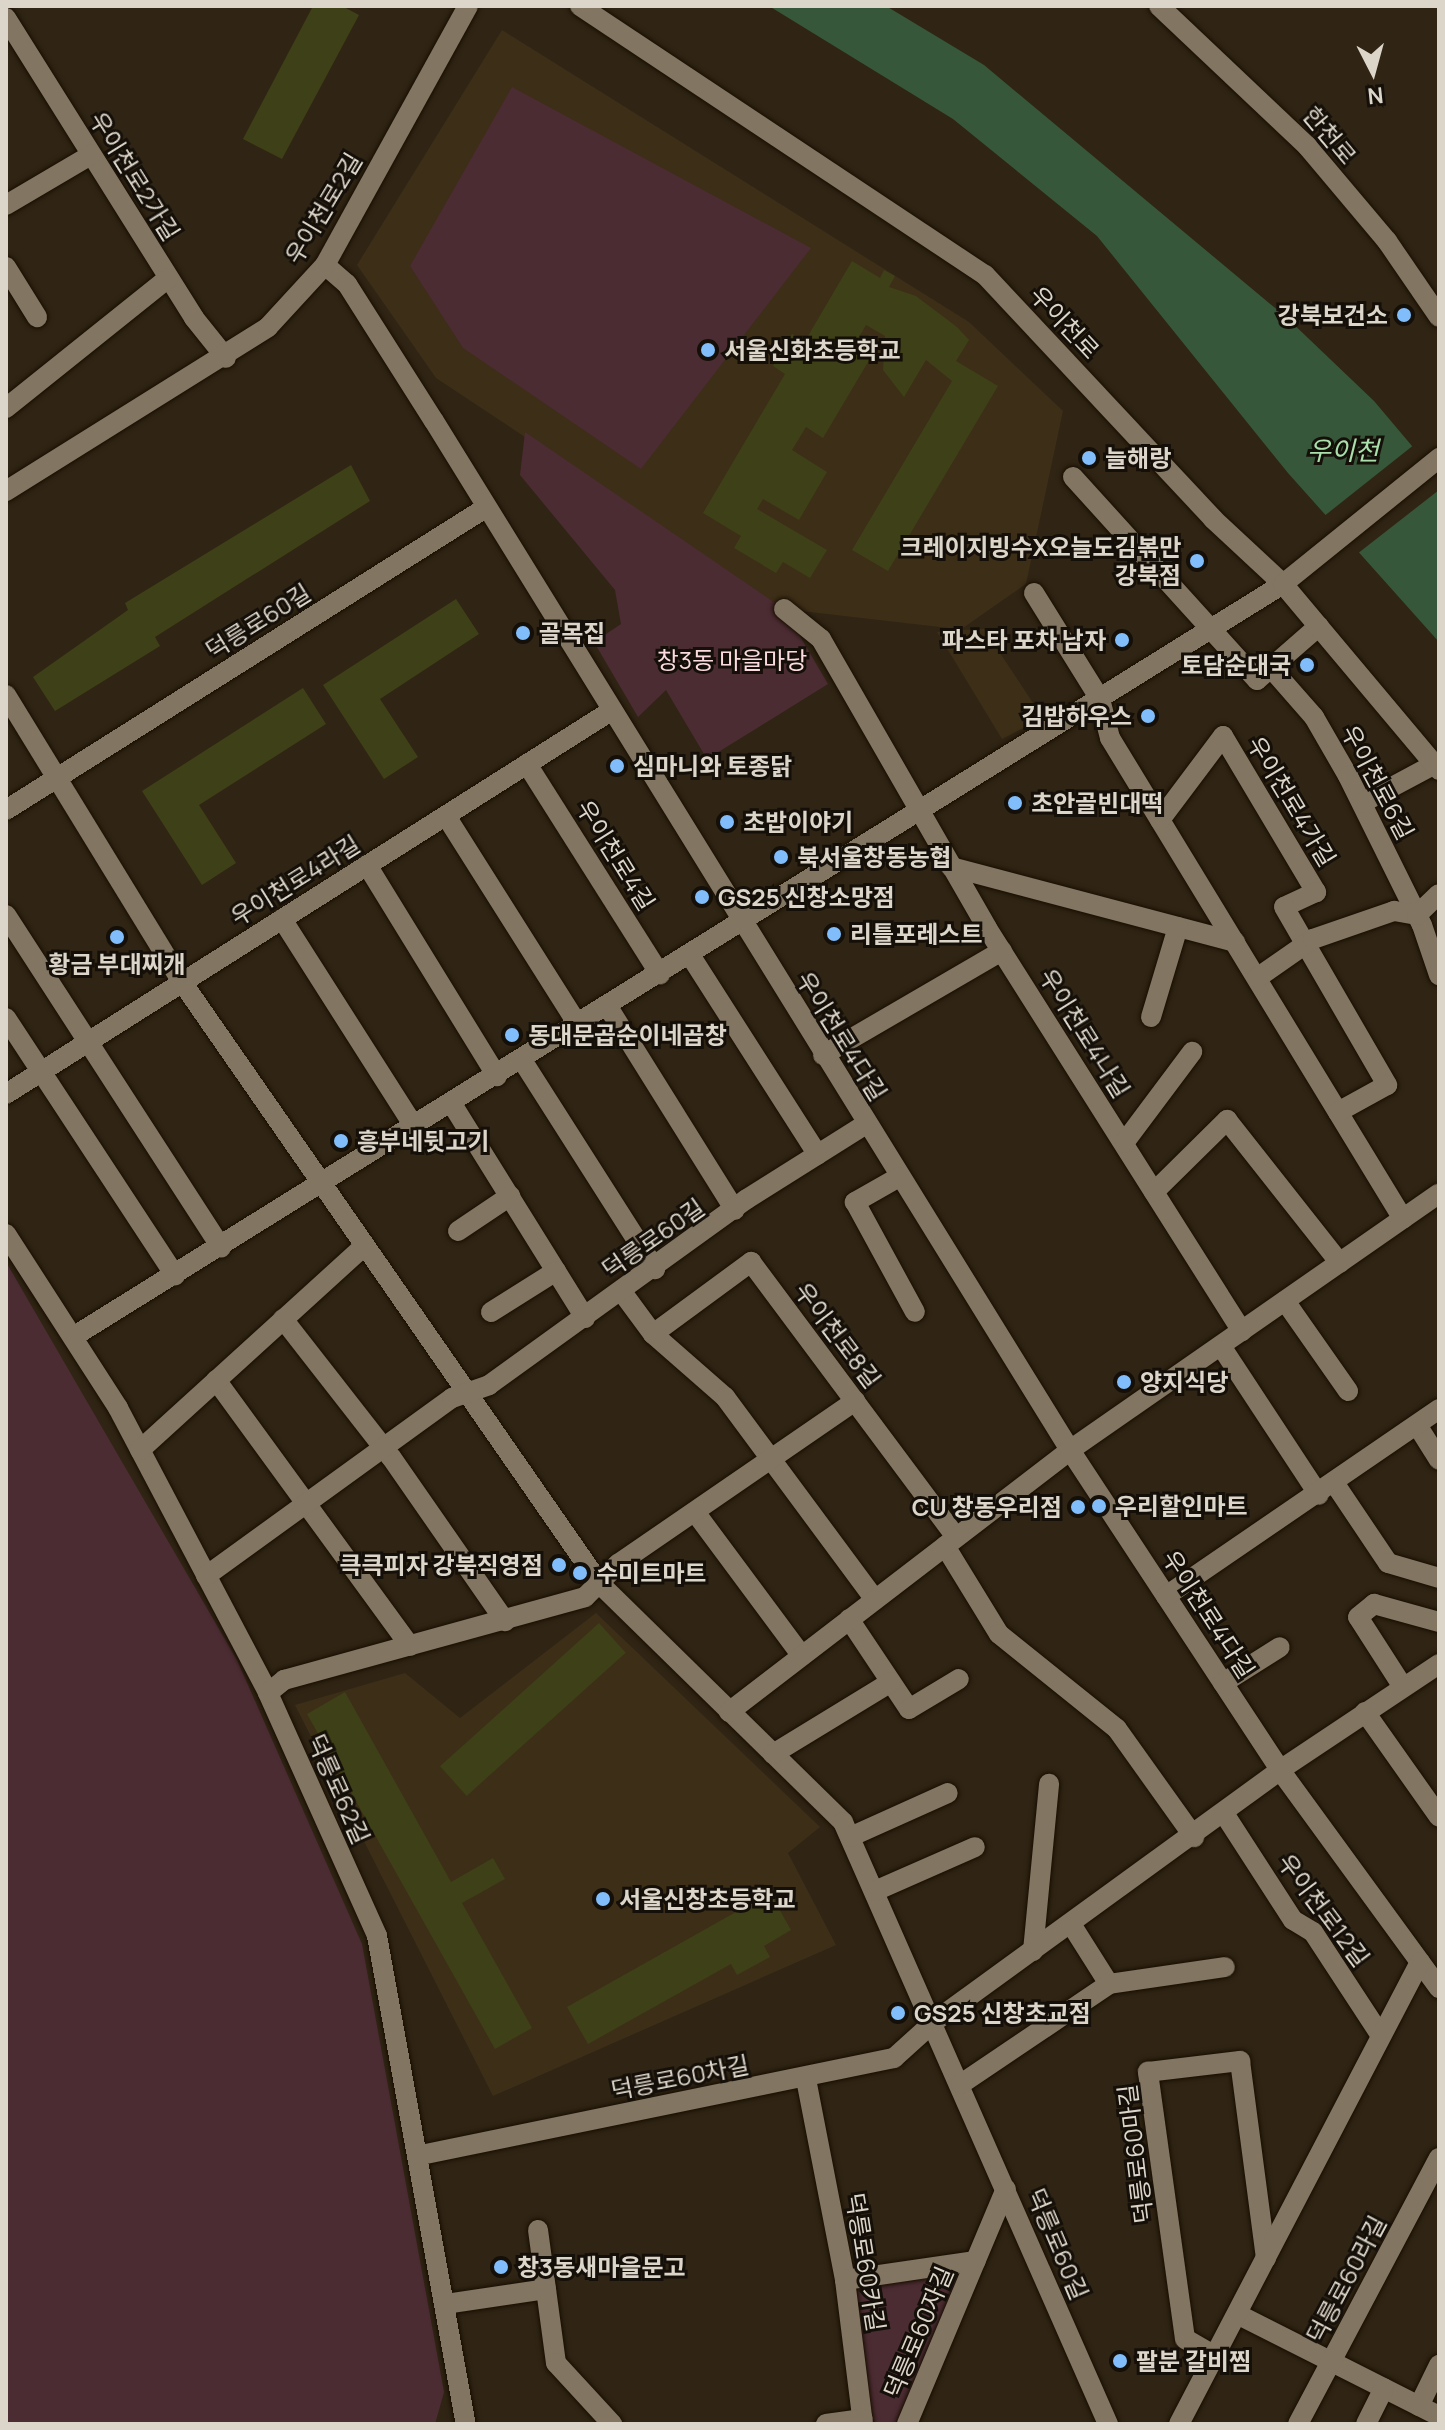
<!DOCTYPE html>
<meta charset="utf-8">
<style>
body{margin:0}
#map{position:relative;width:1445px;height:2430px;overflow:hidden;background:#302514;font-family:Manrope,"Noto Sans KR",sans-serif}
div>[style]{position:absolute}
[style*='--x']{left:calc(var(--x)*1px);top:calc(var(--y)*1px);width:calc(var(--w)*1px);rotate:calc(var(--a)*1deg)}
.built>*{inset:0;background:#3d2e17}
.green>*{inset:0;background:#4b2c32}
.water>*{inset:0;background:#37573a}
.pier>*{inset:0;background:#302514}
.building>*{inset:0;background:#3e4017;transform-origin:0 0}
.roads{filter:drop-shadow(0 0 2px #180e01) drop-shadow(0 0 2px #180e01)}
.street>*{height:20px;margin:-10px;padding:0 10px;transform-origin:10px;border-radius:10px;background:#827562}
.secondary>*{height:20px;margin:-10px;padding:0 10px;transform-origin:10px;border-radius:10px;background:#827562}
.dots>*{width:22px;height:22px;translate:-50% -50%;box-sizing:border-box;border:4px solid #140f08;border-radius:50%}
span{translate:-50% -50%;white-space:nowrap;text-align:center;line-height:1.15;-webkit-text-stroke:6px #140f08;paint-order:stroke}
.street-label{font-size:24px;color:#dcd5ca}
.poi-label{font-size:24px;color:#dcd5ca;font-weight:700}
.right{translate:-100% -50%;text-align:right}
.left{translate:0 -50%;text-align:left}
.park-label{font-size:24px;color:#fbdbe0}
.water-label{font-size:26px;color:#a9e0ac;font-style:italic}
.frame{position:absolute;inset:0;border:8px solid #dcd5ca;pointer-events:none}
.north{position:absolute;left:1333px;top:32px;width:80px;height:80px;-webkit-text-stroke:6px #140f08;paint-order:stroke;rotate:174deg;font-size:22px;font-weight:700;line-height:32px;text-align:center;color:#dcd5ca}
.north::after{content:'';display:block;margin:auto;width:28px;height:36px;background:#dcd5ca;clip-path:polygon(50% 0,100% 100%,50% 72%,0 100%)}
</style>
<div id="map">
<div class="built">
<div style="clip-path:polygon(502px 30px,969px 322px,1063px 411px,1026px 584px,960px 630px,984px 629px,1043px 718px,1002px 739px,937px 632px,957px 629px,784px 609px,436px 378px,357px 265px)"></div>
<div style="clip-path:polygon(596px 1613px,820px 1827px,788px 1853px,836px 1945px,493px 2096px,295px 1705px,405px 1673px,460px 1718px)"></div>
</div>
<div class="green">
<div style="clip-path:polygon(512px 87px,811px 248px,641px 469px,463px 348px,410px 266px)"></div>
<div style="clip-path:polygon(525px 432px,784px 609px,828px 684px,707px 759px,666px 690px,638px 717px,594px 642px,621px 624px,615px 590px,520px 475px)"></div>
<div style="clip-path:polygon(6px 1262px,237px 1660px,362px 1944px,444px 2392px,435px 2424px,6px 2424px)"></div>
<div style="clip-path:polygon(970px 2265px,904px 2424px,867px 2424px,849px 2283px)"></div>
</div>
<div class="water">
<div style="clip-path:polygon(769px 6px,886px 6px,984px 65px,1287px 318px,1374px 401px,1439px 478px,1439px 642px,1288px 473px,1097px 236px,953px 119px)"></div>
</div>
<div class="pier">
<div style="clip-path:polygon(1415px 444px,1439px 472px,1439px 490px,1357px 554px,1323px 517px)"></div>
</div>
<div class="building">
<div style="clip-path:polygon(313px 6px,342px 6px,359px 15px,282px 159px,243px 139px)"></div>
<div style="clip-path:polygon(852px 261px,880px 278px,884px 270px,895px 276px,889px 287px,916px 296px,957px 327px,969px 340px,956px 361px,998px 386px,888px 571px,852px 550px,952px 381px,926px 360px,904px 397px,883px 370px,885px 336px,866px 325px,859px 337px,877px 347px,823px 438px,806px 427px,792px 450px,827px 472px,799px 520px,763px 499px,757px 509px,827px 550px,810px 578px,783px 562px,776px 573px,734px 548px,741px 536px,703px 513px,785px 374px,773px 366px,792px 334px,805px 341px)"></div>
<div style="clip-path:polygon(351px 465px,370px 501px,155px 637px,160px 646px,55px 711px,33px 677px,128px 610px,125px 603px)"></div>
<div style="clip-path:polygon(456px 599px,479px 634px,380px 699px,418px 757px,384px 779px,323px 685px)"></div>
<div style="clip-path:polygon(303px 688px,326px 724px,199px 805px,236px 863px,202px 885px,142px 791px)"></div>
<div style="left:599px;top:1623px;width:40px;height:214px;rotate:48deg"></div>
<div style="clip-path:polygon(345px 1692px,451px 1882px,493px 1858px,505px 1879px,462px 1903px,532px 2028px,495px 2049px,307px 1714px)"></div>
<div style="clip-path:polygon(770px 1893px,791px 1930px,764px 1946px,770px 1957px,737px 1975px,731px 1964px,588px 2044px,567px 2007px)"></div>
</div>
<div class="roads">
<div class="street">
<div style="--x:6;--y:18;--w:354;--a:57.9"></div>
<div style="--x:194;--y:318;--w:51;--a:51.3"></div>
<div style="--x:6;--y:205;--w:99;--a:-30.5"></div>
<div style="--x:325;--y:265;--w:29;--a:41"></div>
<div style="--x:347;--y:284;--w:162;--a:57.6"></div>
<div style="--x:434;--y:421;--w:1210;--a:58.28"></div>
<div style="--x:1070;--y:1450;--w:383;--a:56.7"></div>
<div style="--x:1280;--y:1770;--w:270;--a:53.9"></div>
<div style="--x:6;--y:267;--w:59;--a:58.2"></div>
<div style="--x:6;--y:408;--w:208;--a:-38.7"></div>
<div style="--x:1073;--y:477;--w:274;--a:47.8"></div>
<div style="--x:1257;--y:680;--w:82;--a:-41.1"></div>
<div style="--x:6;--y:491;--w:309;--a:-32"></div>
<div style="--x:268;--y:327;--w:84;--a:-47.4"></div>
<div style="--x:325;--y:265;--w:296;--a:-61.1"></div>
<div style="--x:1034;--y:593;--w:125;--a:58.1"></div>
<div style="--x:1100;--y:699;--w:40;--a:75.6"></div>
<div style="--x:1110;--y:738;--w:563;--a:58.65"></div>
<div style="--x:784;--y:609;--w:48;--a:39"></div>
<div style="--x:821;--y:639;--w:333;--a:60.1"></div>
<div style="--x:987;--y:928;--w:477;--a:57.7"></div>
<div style="--x:1271;--y:668;--w:65;--a:48.7"></div>
<div style="--x:1314;--y:717;--w:68;--a:60"></div>
<div style="--x:1348;--y:776;--w:166;--a:63.6"></div>
<div style="--x:1422;--y:925;--w:53;--a:71.2"></div>
<div style="--x:6;--y:695;--w:337;--a:58.5"></div>
<div style="--x:182;--y:982;--w:733;--a:55.23"></div>
<div style="--x:600;--y:1584;--w:340;--a:44.4"></div>
<div style="--x:843;--y:1822;--w:658;--a:66.24"></div>
<div style="--x:527;--y:764;--w:249;--a:57.7"></div>
<div style="--x:1362;--y:803;--w:83;--a:-28.1"></div>
<div style="--x:6;--y:810;--w:568;--a:-32.21"></div>
<div style="--x:446;--y:816;--w:247;--a:57.7"></div>
<div style="--x:1160;--y:820;--w:105;--a:-53.1"></div>
<div style="--x:1223;--y:736;--w:182;--a:59.2"></div>
<div style="--x:1316;--y:892;--w:35;--a:155"></div>
<div style="--x:1284;--y:907;--w:206;--a:59.9"></div>
<div style="--x:1387;--y:1085;--w:56;--a:151.1"></div>
<div style="--x:367;--y:865;--w:248;--a:58.4"></div>
<div style="--x:951;--y:867;--w:294;--a:14.8"></div>
<div style="--x:6;--y:915;--w:396;--a:57.1"></div>
<div style="--x:282;--y:919;--w:248;--a:57.5"></div>
<div style="--x:690;--y:955;--w:237;--a:57.4"></div>
<div style="--x:1257;--y:978;--w:68;--a:-34.9"></div>
<div style="--x:1313;--y:939;--w:86;--a:-19.1"></div>
<div style="--x:1394;--y:911;--w:23;--a:10"></div>
<div style="--x:1417;--y:915;--w:30;--a:-44"></div>
<div style="--x:608;--y:1007;--w:239;--a:58"></div>
<div style="--x:1151;--y:1017;--w:94;--a:-73.3"></div>
<div style="--x:6;--y:1018;--w:308;--a:56.7"></div>
<div style="--x:823;--y:1055;--w:207;--a:-30.2"></div>
<div style="--x:522;--y:1060;--w:248;--a:57.5"></div>
<div style="--x:6;--y:1094;--w:716;--a:-32.34"></div>
<div style="--x:452;--y:1104;--w:252;--a:58.1"></div>
<div style="--x:1124;--y:1143;--w:114;--a:-53.2"></div>
<div style="--x:899;--y:1177;--w:51;--a:150.4"></div>
<div style="--x:855;--y:1202;--w:125;--a:61.4"></div>
<div style="--x:1154;--y:1192;--w:103;--a:-44.6"></div>
<div style="--x:1227;--y:1120;--w:182;--a:51.7"></div>
<div style="--x:458;--y:1231;--w:63;--a:-33.9"></div>
<div style="--x:6;--y:1234;--w:207;--a:57.2"></div>
<div style="--x:118;--y:1408;--w:322;--a:62.2"></div>
<div style="--x:268;--y:1693;--w:266;--a:65.8"></div>
<div style="--x:377;--y:1936;--w:496;--a:79.7"></div>
<div style="--x:622;--y:1292;--w:52;--a:53.6"></div>
<div style="--x:653;--y:1334;--w:96;--a:41.2"></div>
<div style="--x:725;--y:1397;--w:252;--a:53.5"></div>
<div style="--x:1285;--y:1301;--w:110;--a:55"></div>
<div style="--x:491;--y:1312;--w:77;--a:-32.2"></div>
<div style="--x:283;--y:1319;--w:175;--a:52"></div>
<div style="--x:391;--y:1457;--w:200;--a:55.2"></div>
<div style="--x:653;--y:1334;--w:122;--a:-36.3"></div>
<div style="--x:751;--y:1262;--w:343;--a:53.3"></div>
<div style="--x:76;--y:1335;--w:1422;--a:-31.89"></div>
<div style="--x:1221;--y:1346;--w:178;--a:56.7"></div>
<div style="--x:216;--y:1380;--w:329;--a:53.9"></div>
<div style="--x:1417;--y:1425;--w:41;--a:57.8"></div>
<div style="--x:140;--y:1450;--w:304;--a:-42.3"></div>
<div style="--x:1335;--y:1484;--w:95;--a:56.1"></div>
<div style="--x:1388;--y:1563;--w:53;--a:16.4"></div>
<div style="--x:695;--y:1512;--w:179;--a:53.4"></div>
<div style="--x:945;--y:1546;--w:103;--a:58.5"></div>
<div style="--x:999;--y:1634;--w:151;--a:38.8"></div>
<div style="--x:1117;--y:1729;--w:133;--a:54.5"></div>
<div style="--x:206;--y:1576;--w:304;--a:-35.9"></div>
<div style="--x:452;--y:1398;--w:39;--a:-19"></div>
<div style="--x:489;--y:1385;--w:318;--a:-35.8"></div>
<div style="--x:747;--y:1199;--w:141;--a:-32.2"></div>
<div style="--x:1166;--y:1596;--w:331;--a:-34.4"></div>
<div style="--x:849;--y:1619;--w:108;--a:56.3"></div>
<div style="--x:909;--y:1709;--w:58;--a:-31"></div>
<div style="--x:1223;--y:1683;--w:67;--a:-32.3"></div>
<div style="--x:1403;--y:1687;--w:83;--a:-122.7"></div>
<div style="--x:1358;--y:1617;--w:21;--a:-39"></div>
<div style="--x:1374;--y:1604;--w:67;--a:15.5"></div>
<div style="--x:268;--y:1693;--w:21;--a:-39"></div>
<div style="--x:284;--y:1680;--w:312;--a:-15.4"></div>
<div style="--x:585;--y:1597;--w:47;--a:-45"></div>
<div style="--x:618;--y:1564;--w:288;--a:-34.5"></div>
<div style="--x:729;--y:1712;--w:430;--a:-37.5"></div>
<div style="--x:1070;--y:1450;--w:449;--a:-34.8"></div>
<div style="--x:1365;--y:1712;--w:128;--a:54.8"></div>
<div style="--x:773;--y:1754;--w:138;--a:-31.4"></div>
<div style="--x:1225;--y:1815;--w:125;--a:57.1"></div>
<div style="--x:1293;--y:1920;--w:23;--a:31"></div>
<div style="--x:1313;--y:1932;--w:124;--a:56.8"></div>
<div style="--x:850;--y:1837;--w:107;--a:-24.2"></div>
<div style="--x:875;--y:1891;--w:109;--a:-23.7"></div>
<div style="--x:1071;--y:1924;--w:71;--a:57.7"></div>
<div style="--x:1033;--y:1951;--w:168;--a:-84.5"></div>
<div style="--x:806;--y:2079;--w:205;--a:79"></div>
<div style="--x:845;--y:2280;--w:145;--a:82.9"></div>
<div style="--x:961;--y:2084;--w:179;--a:-34"></div>
<div style="--x:1109;--y:1984;--w:117;--a:-8.3"></div>
<div style="--x:421;--y:2155;--w:483;--a:-11.6"></div>
<div style="--x:894;--y:2058;--w:55;--a:-42.1"></div>
<div style="--x:935;--y:2021;--w:427;--a:-36"></div>
<div style="--x:1280;--y:1770;--w:191;--a:-33.7"></div>
<div style="--x:538;--y:2230;--w:134;--a:82.3"></div>
<div style="--x:556;--y:2363;--w:83;--a:47.4"></div>
<div style="--x:845;--y:2280;--w:132;--a:-8.3"></div>
<div style="--x:446;--y:2304;--w:101;--a:-8.5"></div>
<div style="--x:1237;--y:2314;--w:226;--a:26.8"></div>
<div style="--x:1215;--y:2356;--w:34;--a:-150"></div>
<div style="--x:1185;--y:2339;--w:270;--a:-97.9"></div>
<div style="--x:1148;--y:2072;--w:93;--a:-6.8"></div>
<div style="--x:1240;--y:2061;--w:199;--a:82.5"></div>
<div style="--x:1419;--y:2406;--w:46;--a:-64"></div>
<div style="--x:826;--y:2424;--w:37;--a:-8"></div>
<div style="--x:907;--y:2424;--w:255;--a:-67.2"></div>
<div style="--x:1179;--y:2424;--w:521;--a:-62.45"></div>
<div style="--x:1298;--y:2424;--w:301;--a:-62.1"></div>
<div style="--x:1366;--y:2424;--w:40;--a:-63.4"></div>
</div>
<div class="secondary">
<div style="--x:580;--y:6;--w:486;--a:33.6"></div>
<div style="--x:985;--y:275;--w:334;--a:46.9"></div>
<div style="--x:1213;--y:519;--w:96;--a:42.9"></div>
<div style="--x:1283;--y:584;--w:243;--a:50"></div>
<div style="--x:1159;--y:6;--w:204;--a:43.4"></div>
<div style="--x:1307;--y:146;--w:124;--a:49.9"></div>
<div style="--x:1387;--y:241;--w:92;--a:55.6"></div>
<div style="--x:1283;--y:584;--w:201;--a:-38.9"></div>
</div>
</div>
<div class="dots">
<div style="left:1404px;top:315px;background:#81bdfa"></div>
<div style="left:708px;top:350px;background:#81bdfa"></div>
<div style="left:1089px;top:458px;background:#81bdfa"></div>
<div style="left:1197px;top:561px;background:#81bdfa"></div>
<div style="left:523px;top:633px;background:#81bdfa"></div>
<div style="left:1122px;top:640px;background:#81bdfa"></div>
<div style="left:1307px;top:665px;background:#81bdfa"></div>
<div style="left:1148px;top:716px;background:#81bdfa"></div>
<div style="left:617px;top:766px;background:#81bdfa"></div>
<div style="left:1015px;top:803px;background:#81bdfa"></div>
<div style="left:727px;top:822px;background:#81bdfa"></div>
<div style="left:781px;top:857px;background:#81bdfa"></div>
<div style="left:702px;top:897px;background:#81bdfa"></div>
<div style="left:834px;top:934px;background:#81bdfa"></div>
<div style="left:117px;top:937px;background:#81bdfa"></div>
<div style="left:512px;top:1035px;background:#81bdfa"></div>
<div style="left:341px;top:1141px;background:#81bdfa"></div>
<div style="left:1124px;top:1382px;background:#81bdfa"></div>
<div style="left:1099px;top:1506px;background:#81bdfa"></div>
<div style="left:1078px;top:1507px;background:#81bdfa"></div>
<div style="left:559px;top:1565px;background:#81bdfa"></div>
<div style="left:580px;top:1573px;background:#81bdfa"></div>
<div style="left:603px;top:1899px;background:#81bdfa"></div>
<div style="left:898px;top:2013px;background:#81bdfa"></div>
<div style="left:501px;top:2267px;background:#81bdfa"></div>
<div style="left:1120px;top:2361px;background:#81bdfa"></div>
</div>
<div class="street-label">
<span style="left:1330px;top:135px;rotate:50deg">한천로</span>
<span style="left:135px;top:176px;rotate:58deg">우이천로2가길</span>
<span style="left:323px;top:208px;rotate:-59deg">우이천로2길</span>
<span style="left:1065px;top:322px;rotate:47deg">우이천로</span>
<span style="left:258px;top:621px;rotate:-32deg">덕릉로60길</span>
<span style="left:1378px;top:782px;rotate:62deg">우이천로6길</span>
<span style="left:1292px;top:801px;rotate:59deg">우이천로4가길</span>
<span style="left:616px;top:855px;rotate:58deg">우이천로4길</span>
<span style="left:295px;top:880px;rotate:-32deg">우이천로4라길</span>
<span style="left:1085px;top:1033px;rotate:58deg">우이천로4나길</span>
<span style="left:842px;top:1036px;rotate:58deg">우이천로4다길</span>
<span style="left:653px;top:1238px;rotate:-35deg">덕릉로60길</span>
<span style="left:838px;top:1335px;rotate:53deg">우이천로8길</span>
<span style="left:1209px;top:1614px;rotate:57deg">우이천로4다길</span>
<span style="left:339px;top:1789px;rotate:66deg">덕릉로62길</span>
<span style="left:1324px;top:1910px;rotate:53deg">우이천로12길</span>
<span style="left:680px;top:2077px;rotate:-11deg">덕릉로60차길</span>
<span style="left:1135px;top:2154px;rotate:-97deg">덕릉로60마길</span>
<span style="left:1058px;top:2244px;rotate:67deg">덕릉로60길</span>
<span style="left:866px;top:2262px;rotate:81deg">덕릉로60카길</span>
<span style="left:1346px;top:2279px;rotate:-62deg">덕릉로60라길</span>
<span style="left:918px;top:2332px;rotate:-67deg">덕릉로60자길</span>
</div>
<div class="poi-label">
<span class="right" style="left:1388px;top:315px">강북보건소</span>
<span class="left" style="left:724px;top:350px">서울신화초등학교</span>
<span class="left" style="left:1105px;top:458px">늘해랑</span>
<span class="right" style="left:1181px;top:561px">크레이지빙수X오늘도김볶만<br>강북점</span>
<span class="left" style="left:539px;top:633px">골목집</span>
<span class="right" style="left:1106px;top:640px">파스타 포차 남자</span>
<span class="right" style="left:1291px;top:665px">토담순대국</span>
<span class="right" style="left:1132px;top:716px">김밥하우스</span>
<span class="left" style="left:633px;top:766px">심마니와 토종닭</span>
<span class="left" style="left:1031px;top:803px">초안골빈대떡</span>
<span class="left" style="left:743px;top:822px">초밥이야기</span>
<span class="left" style="left:797px;top:857px">북서울창동농협</span>
<span class="left" style="left:718px;top:897px">GS25 신창소망점</span>
<span class="left" style="left:850px;top:934px">리틀포레스트</span>
<span style="left:117px;top:964px">황금 부대찌개</span>
<span class="left" style="left:528px;top:1035px">동대문곱순이네곱창</span>
<span class="left" style="left:357px;top:1141px">흥부네뒷고기</span>
<span class="left" style="left:1140px;top:1382px">양지식당</span>
<span class="left" style="left:1115px;top:1506px">우리할인마트</span>
<span class="right" style="left:1062px;top:1507px">CU 창동우리점</span>
<span class="right" style="left:543px;top:1565px">큭큭피자 강북직영점</span>
<span class="left" style="left:596px;top:1573px">수미트마트</span>
<span class="left" style="left:619px;top:1899px">서울신창초등학교</span>
<span class="left" style="left:914px;top:2013px">GS25 신창초교점</span>
<span class="left" style="left:517px;top:2267px">창3동새마을문고</span>
<span class="left" style="left:1136px;top:2361px">팔분 갈비찜</span>
</div>
<div class="park-label">
<span style="left:732px;top:660px">창3동 마을마당</span>
</div>
<div class="water-label">
<span style="left:1343px;top:451px">우이천</span>
</div>
<div class="frame"></div>
<div class="north">N</div>
</div>
